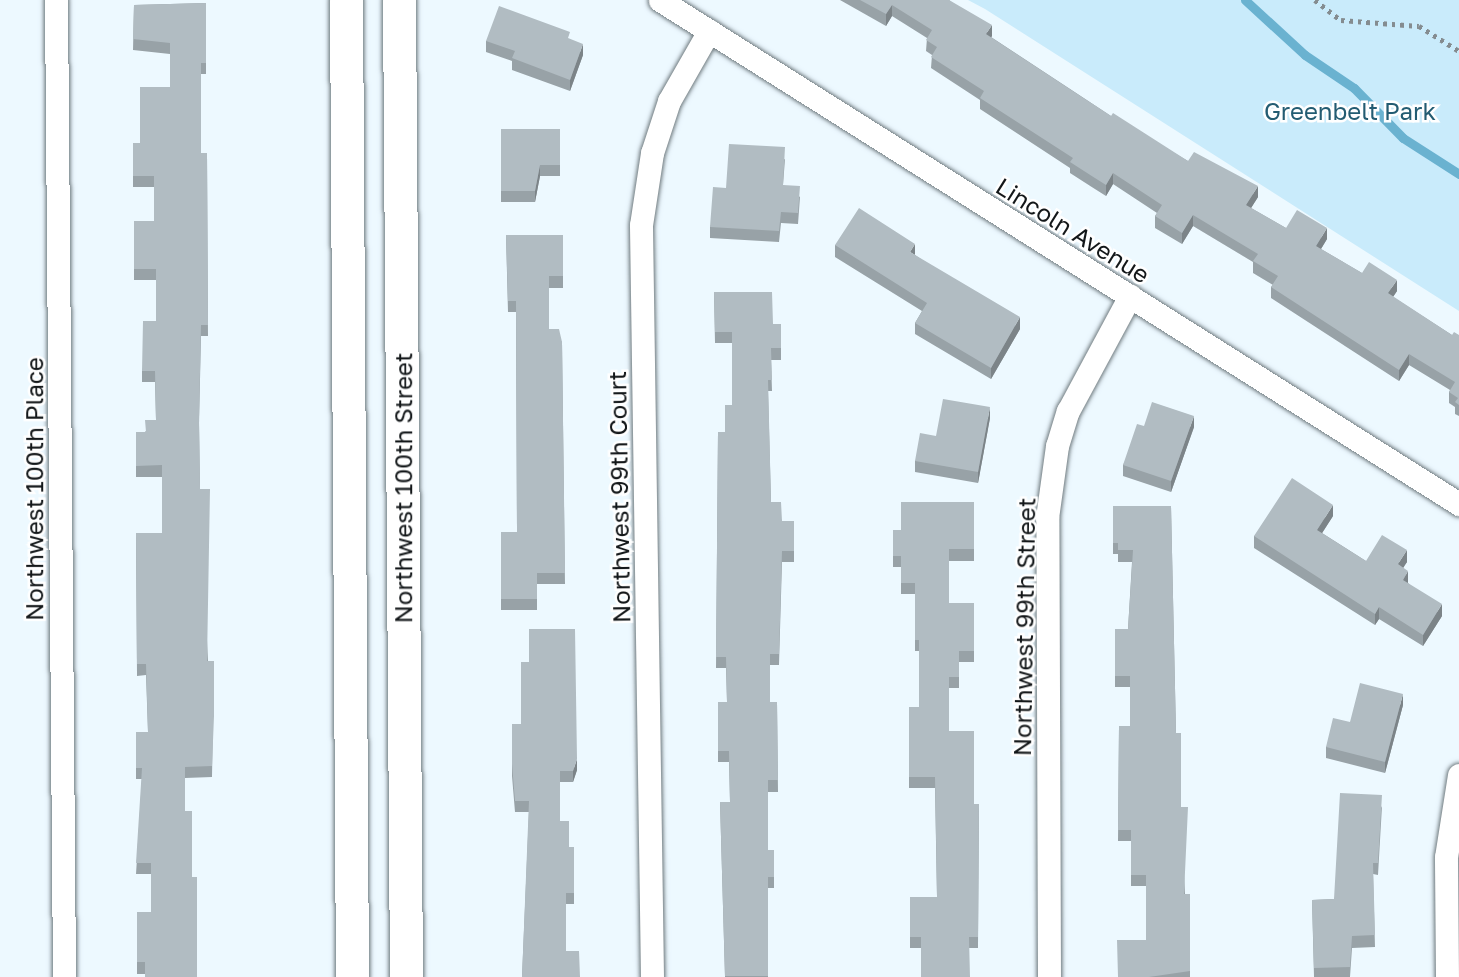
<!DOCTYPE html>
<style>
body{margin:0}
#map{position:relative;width:1459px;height:977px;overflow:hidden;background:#edf9ff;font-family:"Golos Text",sans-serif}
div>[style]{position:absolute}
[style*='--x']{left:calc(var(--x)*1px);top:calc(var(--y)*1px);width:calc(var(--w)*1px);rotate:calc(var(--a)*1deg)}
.green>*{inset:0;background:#c9ebfb}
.stream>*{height:9px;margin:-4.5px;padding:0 4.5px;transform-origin:4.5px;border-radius:4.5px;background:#6ab2d0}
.path>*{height:4.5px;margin-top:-2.25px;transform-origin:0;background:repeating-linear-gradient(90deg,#848c90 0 3.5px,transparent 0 8.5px)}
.roads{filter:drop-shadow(0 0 2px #707b80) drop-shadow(0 0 2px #707b80)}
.minor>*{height:23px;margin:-11.5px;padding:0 11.5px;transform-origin:11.5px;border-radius:11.5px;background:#fff}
.secondary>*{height:33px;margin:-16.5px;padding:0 16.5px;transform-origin:16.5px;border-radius:16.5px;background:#fff}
.wall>*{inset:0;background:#98a2a7}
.shaded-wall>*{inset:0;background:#7c8488}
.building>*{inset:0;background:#b1bcc2}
span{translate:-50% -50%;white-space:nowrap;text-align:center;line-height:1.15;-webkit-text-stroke:5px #fff;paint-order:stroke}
.park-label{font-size:24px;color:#235c72}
.street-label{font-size:24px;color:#131719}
</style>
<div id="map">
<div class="green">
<div style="clip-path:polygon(968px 0,1459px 0,1459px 311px,985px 9px)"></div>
</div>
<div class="stream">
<div style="--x:1245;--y:0;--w:81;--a:42.5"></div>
<div style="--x:1305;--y:55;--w:59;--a:34"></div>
<div style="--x:1354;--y:88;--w:70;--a:45.6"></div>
<div style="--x:1403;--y:138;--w:67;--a:32.7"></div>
</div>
<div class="path">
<div style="--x:1315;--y:0;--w:33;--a:38"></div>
<div style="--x:1341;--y:20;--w:78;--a:4.4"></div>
<div style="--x:1419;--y:26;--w:47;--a:32"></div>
</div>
<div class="roads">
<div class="minor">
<div style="--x:56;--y:0;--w:977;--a:89.53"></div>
<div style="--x:660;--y:0;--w:945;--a:32.24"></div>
<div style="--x:652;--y:977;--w:752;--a:-90.84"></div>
<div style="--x:641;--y:225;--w:73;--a:-81.3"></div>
<div style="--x:652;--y:153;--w:55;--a:-71.9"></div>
<div style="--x:669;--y:101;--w:81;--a:-60.3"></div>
<div style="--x:1049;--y:977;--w:459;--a:-90.2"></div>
<div style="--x:1047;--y:518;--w:73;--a:-82.1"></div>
<div style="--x:1057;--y:446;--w:37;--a:-73"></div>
<div style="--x:1068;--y:411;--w:131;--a:-61.7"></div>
<div style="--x:1447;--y:977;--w:120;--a:-90.5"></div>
<div style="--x:1446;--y:857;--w:83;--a:-81"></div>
</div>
<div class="secondary">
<div style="--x:346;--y:0;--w:977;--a:89.65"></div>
<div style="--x:399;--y:0;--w:977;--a:89.59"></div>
</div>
</div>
<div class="wall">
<div style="clip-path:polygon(840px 0,949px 0,992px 36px,991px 37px,1111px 116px,1188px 161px,1258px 197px,1251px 208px,1286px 228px,1327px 239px,1321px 249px,1362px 273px,1397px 291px,1393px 297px,1452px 335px,1459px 335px,1459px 416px,1455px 414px,1455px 407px,1449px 403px,1449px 392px,1450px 390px,1409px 365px,1399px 381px,1271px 298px,1271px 287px,1273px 285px,1253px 273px,1253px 262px,1193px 226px,1182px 244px,1155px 228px,1155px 216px,1157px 213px,1113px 184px,1106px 196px,1070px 173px,1070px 168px,980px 109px,980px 100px,931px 68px,932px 55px,926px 51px,927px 38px,892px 16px,886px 26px)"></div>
<div style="clip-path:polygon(206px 3px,206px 74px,201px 74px,201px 153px,207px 153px,208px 336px,201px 336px,199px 424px,200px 489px,208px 661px,214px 661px,212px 777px,185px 778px,145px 974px,137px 974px,137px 912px,151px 912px,151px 874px,136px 874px,142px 779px,136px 779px,136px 732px,148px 732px,146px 675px,137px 676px,136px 533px,162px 533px,162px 477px,136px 477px,136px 432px,145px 432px,156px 420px,155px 382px,142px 382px,142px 371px,156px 321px,156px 280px,134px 280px,134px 221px,154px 221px,154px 187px,133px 187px,133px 143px,140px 143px,170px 87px,170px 54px,133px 50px,134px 5px)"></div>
<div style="clip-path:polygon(570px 39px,583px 55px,570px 91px,512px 70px,512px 61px,486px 52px,486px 41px)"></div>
<div style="clip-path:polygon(501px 129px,560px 129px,560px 176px,540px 176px,535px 202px,501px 202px)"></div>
<div style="clip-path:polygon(785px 159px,783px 185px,800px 197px,798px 224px,781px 223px,779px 242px,710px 238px,710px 227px,726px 188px)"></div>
<div style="clip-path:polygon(506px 235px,563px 235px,563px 288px,549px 288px,549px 329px,562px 342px,565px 584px,537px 584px,537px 610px,501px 610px,501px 532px,517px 532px,516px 312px,508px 312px)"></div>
<div style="clip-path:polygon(835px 245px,915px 255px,1020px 329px,991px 379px,915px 334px,915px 323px,922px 311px,835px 257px)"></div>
<div style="clip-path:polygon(714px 292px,773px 324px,781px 324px,781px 360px,771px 360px,772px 391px,768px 391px,771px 502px,782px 521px,794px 521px,794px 562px,782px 562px,779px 665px,770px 665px,770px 702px,777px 702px,778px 792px,768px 792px,768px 850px,774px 850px,774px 888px,768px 888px,768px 977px,725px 977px,720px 802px,730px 802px,729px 762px,718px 762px,718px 702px,727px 702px,726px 668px,716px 668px,718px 432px,725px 432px,732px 405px,732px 343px,715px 343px)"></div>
<div style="clip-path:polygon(990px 418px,978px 483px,915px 472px,915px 461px,936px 436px)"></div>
<div style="clip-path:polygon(1144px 426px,1194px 427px,1171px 492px,1123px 476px,1123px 465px)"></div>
<div style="clip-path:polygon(974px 502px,974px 561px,949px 561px,949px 603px,974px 603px,974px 662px,959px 662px,959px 688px,949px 688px,949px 731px,974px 804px,979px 804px,978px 948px,910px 948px,910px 897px,937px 897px,935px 788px,909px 788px,909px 707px,919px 707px,919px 651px,915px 651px,915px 594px,901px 594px,901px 567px,893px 567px,893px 530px,901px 530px)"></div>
<div style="clip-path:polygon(1113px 506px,1171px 506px,1176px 733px,1181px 807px,1185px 894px,1190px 894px,1190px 977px,1118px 977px,1146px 940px,1146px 886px,1131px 886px,1131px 841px,1118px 841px,1119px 726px,1130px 726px,1130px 687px,1115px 687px,1115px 629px,1128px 629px,1132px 562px,1118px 562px,1118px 554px,1113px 554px)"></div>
<div style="clip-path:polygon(1333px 516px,1322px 533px,1366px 561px,1407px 562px,1403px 567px,1408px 582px,1408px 583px,1442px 616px,1423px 646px,1379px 619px,1375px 625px,1254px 548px,1254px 536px)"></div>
<div style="clip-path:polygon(1403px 705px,1385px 773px,1326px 758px,1326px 747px,1350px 722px)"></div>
<div style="clip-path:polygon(512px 724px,521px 724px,577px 770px,573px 782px,560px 782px,560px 821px,569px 847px,574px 847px,574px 904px,566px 904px,522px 977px,529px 812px,515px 812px,512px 776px)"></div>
<div style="clip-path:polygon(1382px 806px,1378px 875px,1373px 874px,1375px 947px,1352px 948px,1350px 977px,1314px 977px,1312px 900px,1334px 899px)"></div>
</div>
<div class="shaded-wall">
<div style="clip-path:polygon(892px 5px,892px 16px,886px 26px,886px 14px)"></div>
<div style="clip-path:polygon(992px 25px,992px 36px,986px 45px,986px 34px)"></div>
<div style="clip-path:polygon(583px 44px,583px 55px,570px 91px,570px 80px)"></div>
<div style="clip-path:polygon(540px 165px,540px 176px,535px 202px,535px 191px)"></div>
<div style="clip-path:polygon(1113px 173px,1113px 184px,1106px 196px,1106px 185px)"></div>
<div style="clip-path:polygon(1258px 186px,1258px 197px,1246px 216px,1246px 205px)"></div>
<div style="clip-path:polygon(1193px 215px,1193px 226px,1182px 244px,1182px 233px)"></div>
<div style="clip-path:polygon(1327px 228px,1327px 239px,1316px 257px,1316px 246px)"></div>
<div style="clip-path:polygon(915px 244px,915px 255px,910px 252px)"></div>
<div style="clip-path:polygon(1397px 280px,1397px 291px,1388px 304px,1388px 293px)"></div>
<div style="clip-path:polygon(1020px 317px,1020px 329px,991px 379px,991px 368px)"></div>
<div style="clip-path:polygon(1409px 354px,1409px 365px,1399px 381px,1399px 370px)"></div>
<div style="clip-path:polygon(990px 407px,990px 418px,978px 483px,978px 472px)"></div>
<div style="clip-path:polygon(1194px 416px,1194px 427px,1171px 492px,1171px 481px)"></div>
<div style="clip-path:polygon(1333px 505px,1333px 516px,1317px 541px,1317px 530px)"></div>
<div style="clip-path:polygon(1407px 550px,1407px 562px,1398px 576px,1398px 564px)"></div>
<div style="clip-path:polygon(1408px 571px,1408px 582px,1403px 591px,1403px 580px)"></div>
<div style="clip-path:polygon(1442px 604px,1442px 616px,1423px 646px,1423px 635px)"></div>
<div style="clip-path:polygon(1379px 607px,1379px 619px,1375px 625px,1375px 614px)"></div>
<div style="clip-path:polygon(1403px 694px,1403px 705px,1385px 773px,1385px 762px)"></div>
<div style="clip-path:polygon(577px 759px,577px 770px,573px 782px,573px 771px)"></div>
</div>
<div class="building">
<div style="clip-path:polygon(860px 0,949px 0,992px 25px,986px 34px,1111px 116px,1113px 113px,1188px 161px,1194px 152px,1258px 186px,1246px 205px,1286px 228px,1297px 210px,1327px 228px,1316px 246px,1362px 273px,1369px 262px,1397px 280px,1388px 293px,1452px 335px,1454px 332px,1459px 335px,1459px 405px,1455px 402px,1458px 398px,1449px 392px,1455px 382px,1409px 354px,1399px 370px,1271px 287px,1278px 276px,1253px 261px,1258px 254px,1193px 215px,1182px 233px,1155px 216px,1162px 205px,1113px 173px,1106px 185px,1070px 162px,1073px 158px,980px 98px,984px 91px,931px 57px,937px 47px,926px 40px,932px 30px,892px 5px,886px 14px)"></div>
<div style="clip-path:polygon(206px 3px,206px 63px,201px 63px,201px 153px,207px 153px,208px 325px,201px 325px,199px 418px,200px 489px,210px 489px,207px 661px,214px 661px,214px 716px,212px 766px,185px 767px,185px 811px,192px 811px,192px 877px,197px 877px,197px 977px,145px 977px,145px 962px,137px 962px,137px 912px,151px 912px,151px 863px,136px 863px,142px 768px,136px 768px,136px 732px,148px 732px,146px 664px,137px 664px,136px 533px,162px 533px,162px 465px,136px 466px,136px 432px,146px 432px,145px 420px,156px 420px,155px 371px,142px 371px,143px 321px,156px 321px,156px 269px,134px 269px,134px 221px,154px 221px,154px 176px,133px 176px,133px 143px,140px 143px,140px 87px,170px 87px,170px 43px,133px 39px,134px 5px)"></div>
<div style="clip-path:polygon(499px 6px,570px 32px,568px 38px,583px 44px,570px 80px,512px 58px,515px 51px,486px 41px)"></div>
<div style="clip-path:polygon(501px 129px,560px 129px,560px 165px,540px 165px,535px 191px,501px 191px)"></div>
<div style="clip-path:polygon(729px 144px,785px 147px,783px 185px,800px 186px,798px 213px,781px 212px,779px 231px,710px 227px,713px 187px,726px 188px)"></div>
<div style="clip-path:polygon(859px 208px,915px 244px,910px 252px,1020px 317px,991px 368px,915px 323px,927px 303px,835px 245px)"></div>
<div style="clip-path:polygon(506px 235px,563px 235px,563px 276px,549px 276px,549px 329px,559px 329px,562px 342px,565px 573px,537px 573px,537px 599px,501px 599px,501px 532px,517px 532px,516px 301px,508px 301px)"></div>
<div style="clip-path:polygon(714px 292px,772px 292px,773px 324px,781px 324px,781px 348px,771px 348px,772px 380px,768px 380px,771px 502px,781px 502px,782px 521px,794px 521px,794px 551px,782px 551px,779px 654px,770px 654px,770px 702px,777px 702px,778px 780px,768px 780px,768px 850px,774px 850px,774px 877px,768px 877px,768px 976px,725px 976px,720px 802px,730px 802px,729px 751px,718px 751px,718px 702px,727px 702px,726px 657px,716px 657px,718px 432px,725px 432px,725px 405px,732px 405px,732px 332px,715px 332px)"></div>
<div style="clip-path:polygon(943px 399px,990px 407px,978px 472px,915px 461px,920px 433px,936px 436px)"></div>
<div style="clip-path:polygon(1152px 402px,1194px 416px,1171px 481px,1123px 465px,1137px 424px,1144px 426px)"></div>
<div style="clip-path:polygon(1292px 478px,1333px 505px,1317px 530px,1366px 561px,1382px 535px,1407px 550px,1398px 564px,1408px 571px,1403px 580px,1442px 604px,1423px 635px,1379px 607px,1375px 614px,1254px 536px)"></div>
<div style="clip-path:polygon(901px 502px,974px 502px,974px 549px,949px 549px,949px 603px,974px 603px,974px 651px,959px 651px,959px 677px,949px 677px,949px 731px,974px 731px,974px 804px,979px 804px,978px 937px,969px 937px,970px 977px,921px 977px,921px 937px,910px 937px,910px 897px,937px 897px,935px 777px,909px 777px,909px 707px,919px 707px,919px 640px,915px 640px,915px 583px,901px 583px,901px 556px,893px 556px,893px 530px,901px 530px)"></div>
<div style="clip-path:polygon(1113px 506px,1171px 506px,1176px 733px,1181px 733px,1181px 807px,1188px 807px,1184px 894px,1190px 894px,1190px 971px,1149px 977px,1118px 977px,1117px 940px,1146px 940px,1146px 875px,1131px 875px,1131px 830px,1118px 830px,1119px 726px,1130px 726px,1130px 676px,1115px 676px,1115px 629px,1128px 629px,1133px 550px,1118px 550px,1118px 543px,1113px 543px)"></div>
<div style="clip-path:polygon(529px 629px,575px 629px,577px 759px,573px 771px,560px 771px,560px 821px,569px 821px,569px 847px,574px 847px,574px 893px,566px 893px,566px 951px,579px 951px,580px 977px,522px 977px,529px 801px,515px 801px,512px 764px,512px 724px,521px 724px,521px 662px,529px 662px)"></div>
<div style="clip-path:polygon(1360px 683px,1403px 694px,1385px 762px,1326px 747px,1333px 718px,1350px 722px)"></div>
<div style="clip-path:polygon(1340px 793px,1382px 795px,1378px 863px,1373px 863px,1375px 935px,1352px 936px,1350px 967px,1314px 968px,1312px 900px,1334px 899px)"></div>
</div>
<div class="park-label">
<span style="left:1350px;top:111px">Greenbelt Park</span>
</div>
<div class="street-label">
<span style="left:1073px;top:230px;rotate:32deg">Lincoln Avenue</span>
<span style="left:403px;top:488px;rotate:-90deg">Northwest 100th Street</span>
<span style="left:34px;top:489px;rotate:-90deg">Northwest 100th Place</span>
<span style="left:619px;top:497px;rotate:-91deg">Northwest 99th Court</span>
<span style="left:1024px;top:627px;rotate:-89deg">Northwest 99th Street</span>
</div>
</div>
